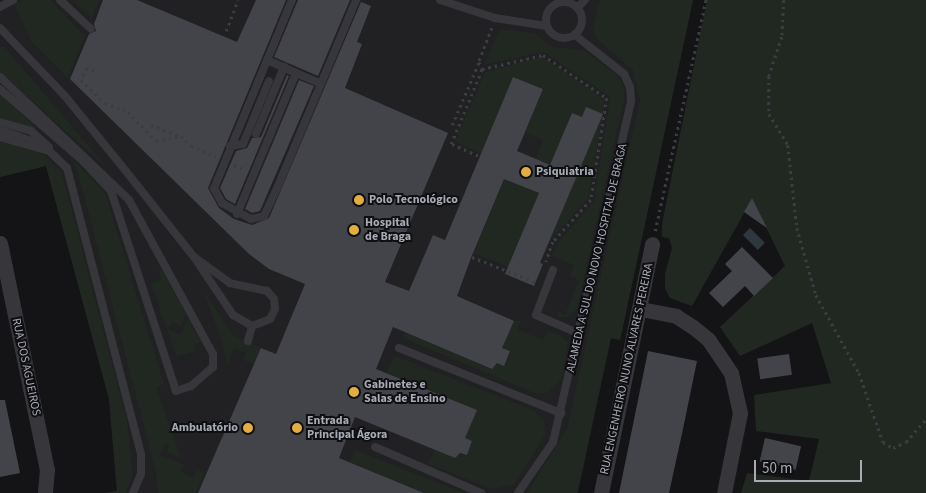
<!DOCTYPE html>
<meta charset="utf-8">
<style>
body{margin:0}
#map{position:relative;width:926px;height:493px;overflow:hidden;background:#141416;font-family:"Source Sans 3",sans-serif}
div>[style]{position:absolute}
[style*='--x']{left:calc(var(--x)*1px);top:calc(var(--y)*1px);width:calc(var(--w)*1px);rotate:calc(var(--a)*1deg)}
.built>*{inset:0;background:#212023}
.green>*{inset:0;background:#212822;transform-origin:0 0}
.water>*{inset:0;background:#2f373e;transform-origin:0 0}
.building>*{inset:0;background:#434449;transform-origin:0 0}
.path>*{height:2.5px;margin-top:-1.25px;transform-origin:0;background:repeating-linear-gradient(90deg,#3c3d42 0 2.5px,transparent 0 6.5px)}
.lane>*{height:8px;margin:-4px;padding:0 4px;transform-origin:4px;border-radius:4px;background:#36363b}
.lane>.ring{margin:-4px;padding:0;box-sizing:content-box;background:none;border:8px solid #36363b;border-radius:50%}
.street>*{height:15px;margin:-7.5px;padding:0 7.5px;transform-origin:7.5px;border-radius:7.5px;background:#36363b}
.dots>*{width:14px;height:14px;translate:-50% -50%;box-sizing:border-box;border:2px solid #0f0f11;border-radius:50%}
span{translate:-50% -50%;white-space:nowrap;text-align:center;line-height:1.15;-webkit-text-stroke:4px #0f0f11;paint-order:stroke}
.poi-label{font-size:12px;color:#a7abb5;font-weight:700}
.left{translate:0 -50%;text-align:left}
.right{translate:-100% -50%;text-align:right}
.street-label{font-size:12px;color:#a7abb5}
.scale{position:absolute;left:754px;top:460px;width:108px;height:22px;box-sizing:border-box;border:2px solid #a7abb5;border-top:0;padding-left:6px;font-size:15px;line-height:18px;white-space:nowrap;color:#a7abb5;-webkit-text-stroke:4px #0f0f11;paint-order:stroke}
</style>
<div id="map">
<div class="built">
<div style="clip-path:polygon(0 0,693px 0,620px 340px,611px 338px,578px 493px,106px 493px,117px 491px,109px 399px,46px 166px,0 177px)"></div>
</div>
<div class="green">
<div style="clip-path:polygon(22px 0,50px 0,85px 36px,68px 78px,31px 41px,14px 4px)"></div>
<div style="clip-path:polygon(72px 0,99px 0,91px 21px,89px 15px)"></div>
<div style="clip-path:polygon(600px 0,693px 0,620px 340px,611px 338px,577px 493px,527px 493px,567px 429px,640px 100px,633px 70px,597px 39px,593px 27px)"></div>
<div style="clip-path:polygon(707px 0,926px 0,926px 493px,741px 493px,747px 473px,809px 481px,819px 439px,756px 431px,754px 395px,831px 383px,812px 323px,740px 356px,720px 327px,785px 266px,752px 199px,692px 306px,670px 298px,665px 288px,665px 274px,672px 248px,669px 238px,662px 237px,662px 224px)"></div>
<div style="clip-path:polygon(500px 29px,534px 33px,552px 47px,584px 50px,619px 77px,624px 88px,624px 100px,577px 309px,568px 317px,558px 317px,556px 311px,565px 315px,579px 280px,570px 276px,574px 265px,552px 256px,557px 244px,594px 201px,610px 97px,544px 52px,484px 65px)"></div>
<div style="clip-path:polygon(4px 46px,109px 170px,0 72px,0 48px)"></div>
<div style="clip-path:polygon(542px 57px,604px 99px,603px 114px,588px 198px,549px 242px,602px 114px,586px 107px,582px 117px,572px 113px,550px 165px,536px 159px,543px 140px,525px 133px,543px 89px,514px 77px,481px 154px,455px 142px,485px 72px)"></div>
<div style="clip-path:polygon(0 94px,39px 130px,0 118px)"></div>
<div style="clip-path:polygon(0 141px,44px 154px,62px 173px,127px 421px,133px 473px,126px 493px,106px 493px,117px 491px,109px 399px,46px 166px,0 177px)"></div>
<div style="clip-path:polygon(69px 155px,105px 193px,164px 384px,156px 387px,181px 458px,167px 452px,169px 445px,165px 443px,160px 455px,184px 465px,181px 472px,193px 478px,197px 470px,205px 473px,196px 493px,158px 493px,156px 473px,78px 172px)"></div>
<div style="left:504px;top:179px;width:38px;height:80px;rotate:22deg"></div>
<div style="clip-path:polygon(162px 270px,186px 314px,181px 326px,172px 322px,168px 329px,181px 335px,188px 318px,201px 342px,194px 345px,196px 351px,176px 356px,151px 283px,161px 280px,159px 271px)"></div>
<div style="clip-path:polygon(203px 290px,233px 335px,261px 348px,254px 364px,243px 360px,246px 353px,234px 348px,227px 365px,222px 341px)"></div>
<div style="clip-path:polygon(522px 320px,518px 330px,543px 340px,548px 330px,561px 335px,568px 343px,562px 379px,547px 393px,537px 394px,403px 338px,405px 332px,491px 369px,497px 363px,504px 366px,510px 351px,499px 347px,514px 321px)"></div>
<div style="clip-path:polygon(395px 356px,533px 410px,544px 421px,545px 435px,514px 485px,492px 489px,428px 464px,435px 449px,467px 455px,472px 442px,463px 437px,477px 410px,386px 373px)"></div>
<div style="clip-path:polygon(355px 450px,464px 493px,425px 493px,350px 462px)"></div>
</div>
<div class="water">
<div style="left:750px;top:228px;width:21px;height:10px;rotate:45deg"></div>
</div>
<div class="building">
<div style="clip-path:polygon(103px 0,137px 0,237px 42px,256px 0,286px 0,208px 188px,219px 208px,234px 219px,252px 225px,269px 218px,361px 2px,371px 6px,357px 42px,362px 44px,345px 88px,448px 133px,385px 282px,409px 291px,433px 235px,445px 240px,513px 77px,543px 89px,517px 151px,536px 159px,550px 165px,572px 113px,582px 117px,586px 107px,603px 114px,540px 263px,543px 264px,534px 286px,505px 274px,539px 193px,504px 179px,471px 258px,457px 296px,514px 321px,502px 348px,510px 351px,504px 366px,497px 363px,492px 369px,393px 327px,376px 369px,477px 410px,465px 438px,472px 441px,467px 455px,460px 453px,455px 458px,355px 417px,339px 458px,424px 493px,198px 493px,261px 348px,276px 354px,305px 284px,269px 269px,249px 254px,70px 79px,89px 34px,96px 31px,94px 24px)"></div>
<div style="clip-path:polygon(298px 0,350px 0,318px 76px,274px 57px)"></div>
<div style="clip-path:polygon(287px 75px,289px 76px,235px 204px,226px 199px,220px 188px,236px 151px,247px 148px,252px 138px,261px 137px)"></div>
<div style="clip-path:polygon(299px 80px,314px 86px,260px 211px,252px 213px,245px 209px)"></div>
<div style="clip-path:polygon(752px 198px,767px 228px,744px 212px)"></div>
<div style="clip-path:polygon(742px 247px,773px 278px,754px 296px,745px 286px,723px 307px,709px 293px,732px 271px,725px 264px)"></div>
<div style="clip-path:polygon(648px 351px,697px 361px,683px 429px,669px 493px,619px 493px)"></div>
<div style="left:789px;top:354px;width:21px;height:32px;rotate:82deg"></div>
<div style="clip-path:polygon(0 400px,5px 400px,20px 473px,0 477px)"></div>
<div style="left:765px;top:438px;width:37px;height:24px;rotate:13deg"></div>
</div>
<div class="path">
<div style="--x:784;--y:0;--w:37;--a:93"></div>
<div style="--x:782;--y:37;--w:41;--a:108.4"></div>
<div style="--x:769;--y:76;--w:38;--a:90"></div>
<div style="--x:769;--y:114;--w:36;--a:58"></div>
<div style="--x:788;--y:145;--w:83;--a:83.8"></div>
<div style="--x:797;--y:228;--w:70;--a:74.2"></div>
<div style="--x:816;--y:295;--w:89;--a:61.1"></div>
<div style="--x:859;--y:373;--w:73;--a:70.8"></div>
<div style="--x:883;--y:442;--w:12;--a:31"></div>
<div style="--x:893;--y:448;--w:14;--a:-25"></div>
<div style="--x:906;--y:442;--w:30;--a:-49"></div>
<div style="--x:492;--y:28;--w:36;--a:111"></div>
<div style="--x:479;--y:62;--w:8;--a:67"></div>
<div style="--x:482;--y:69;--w:63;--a:-12.9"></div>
<div style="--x:543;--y:55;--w:77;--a:33.9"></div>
<div style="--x:607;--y:98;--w:103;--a:98.9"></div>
<div style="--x:591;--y:200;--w:57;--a:132.1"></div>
<div style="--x:553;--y:242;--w:21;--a:109"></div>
<div style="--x:226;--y:31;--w:33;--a:-69"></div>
<div style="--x:94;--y:71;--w:8;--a:-157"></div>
<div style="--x:87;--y:68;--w:13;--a:117"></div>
<div style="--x:81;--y:80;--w:33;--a:44"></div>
<div style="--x:105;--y:103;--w:25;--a:21"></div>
<div style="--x:128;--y:112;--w:40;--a:46"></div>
<div style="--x:156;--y:141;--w:25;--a:-11"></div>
<div style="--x:181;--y:136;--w:14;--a:45"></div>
<div style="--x:191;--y:146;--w:27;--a:22"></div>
<div style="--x:151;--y:125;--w:31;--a:21"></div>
<div style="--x:452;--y:125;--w:69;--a:-66.8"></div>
<div style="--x:478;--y:156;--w:30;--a:-156"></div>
<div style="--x:451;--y:144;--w:81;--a:-67.5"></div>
<div style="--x:234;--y:165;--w:12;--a:24"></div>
<div style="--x:655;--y:231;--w:237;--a:-77.6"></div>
<div style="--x:472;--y:257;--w:71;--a:21.5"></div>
</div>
<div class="lane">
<div style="--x:60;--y:0;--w:42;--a:43.1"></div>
<div style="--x:292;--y:0;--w:204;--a:112.5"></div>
<div style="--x:214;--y:188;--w:17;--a:62"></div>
<div style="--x:222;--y:203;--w:33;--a:29"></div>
<div style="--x:251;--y:219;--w:13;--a:-13"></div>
<div style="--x:264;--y:216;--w:33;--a:-65"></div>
<div style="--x:278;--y:186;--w:202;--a:-67.2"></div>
<div style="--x:440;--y:0;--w:58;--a:18.1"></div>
<div style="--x:495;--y:18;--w:52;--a:8.9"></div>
<div class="ring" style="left:546px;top:2px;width:28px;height:28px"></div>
<div style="--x:0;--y:7;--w:15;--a:-28"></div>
<div style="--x:577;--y:8;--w:11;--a:-45"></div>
<div style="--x:0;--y:28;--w:94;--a:46.3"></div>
<div style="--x:65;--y:96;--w:95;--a:51"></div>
<div style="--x:125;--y:170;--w:111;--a:51.6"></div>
<div style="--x:194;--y:257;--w:70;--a:56.1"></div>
<div style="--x:233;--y:315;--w:22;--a:30"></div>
<div style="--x:252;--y:326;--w:19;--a:-21"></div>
<div style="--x:270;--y:319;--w:11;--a:-63"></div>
<div style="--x:275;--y:309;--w:10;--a:-96"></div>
<div style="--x:274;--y:299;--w:11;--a:-131"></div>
<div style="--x:267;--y:291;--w:38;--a:-168"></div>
<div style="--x:230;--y:283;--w:44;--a:-144.2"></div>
<div style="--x:267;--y:60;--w:32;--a:24"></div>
<div style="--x:0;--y:77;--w:178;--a:43.6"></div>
<div style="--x:129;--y:200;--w:175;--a:61.4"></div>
<div style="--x:213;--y:354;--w:13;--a:90"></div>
<div style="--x:213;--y:367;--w:29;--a:139"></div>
<div style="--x:191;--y:386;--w:16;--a:162"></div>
<div style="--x:176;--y:391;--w:210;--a:-108"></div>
<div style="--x:111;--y:191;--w:41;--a:-133"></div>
<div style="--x:83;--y:161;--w:110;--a:-139.1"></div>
<div style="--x:0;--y:122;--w:32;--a:16"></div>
<div style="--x:31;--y:131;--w:24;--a:42"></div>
<div style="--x:0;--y:130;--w:46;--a:19.2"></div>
<div style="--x:43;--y:145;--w:33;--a:44"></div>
<div style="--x:67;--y:168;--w:295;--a:75.5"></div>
<div style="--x:141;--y:454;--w:20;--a:90"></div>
<div style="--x:141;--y:474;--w:21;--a:113"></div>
<div style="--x:256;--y:134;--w:73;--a:-67.3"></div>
<div style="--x:0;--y:137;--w:48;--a:15.8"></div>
<div style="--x:230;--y:146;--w:13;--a:-9"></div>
<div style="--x:243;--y:144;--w:68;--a:-67.6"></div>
<div style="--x:237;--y:214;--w:153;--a:-67.3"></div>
<div style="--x:296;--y:73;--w:26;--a:23"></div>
<div style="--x:553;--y:270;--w:48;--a:110.7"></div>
<div style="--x:536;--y:315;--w:48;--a:23.4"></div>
<div style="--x:248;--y:341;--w:16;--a:-75"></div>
<div style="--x:399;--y:348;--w:175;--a:21.9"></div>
<div style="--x:375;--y:447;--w:116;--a:23.5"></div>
<div style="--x:518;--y:493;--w:62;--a:-55.5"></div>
<div style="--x:553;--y:442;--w:350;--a:-77.1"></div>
<div style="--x:631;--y:101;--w:14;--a:-94"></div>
<div style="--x:630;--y:87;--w:14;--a:-115"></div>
<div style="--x:624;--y:74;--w:63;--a:-141.5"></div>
</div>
<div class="street">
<div style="--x:0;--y:243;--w:231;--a:78.3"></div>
<div style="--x:47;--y:469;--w:24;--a:95"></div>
<div style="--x:641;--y:309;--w:36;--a:11"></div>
<div style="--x:676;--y:316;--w:20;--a:33"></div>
<div style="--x:693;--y:327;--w:19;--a:39"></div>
<div style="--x:708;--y:339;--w:41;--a:55.9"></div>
<div style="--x:731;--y:373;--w:41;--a:77.3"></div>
<div style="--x:740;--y:413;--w:82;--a:101.3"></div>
<div style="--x:601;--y:493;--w:254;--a:-78.4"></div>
</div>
<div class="dots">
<div style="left:526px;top:172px;background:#e3ae3f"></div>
<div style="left:359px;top:200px;background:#e3ae3f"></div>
<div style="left:354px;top:230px;background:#e3ae3f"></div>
<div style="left:354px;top:392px;background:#e3ae3f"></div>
<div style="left:248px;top:428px;background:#e3ae3f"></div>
<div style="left:297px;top:428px;background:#e3ae3f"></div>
</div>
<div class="poi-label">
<span class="left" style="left:536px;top:172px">Psiquiatria</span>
<span class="left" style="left:369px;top:200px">Polo Tecnológico</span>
<span class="left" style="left:365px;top:230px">Hospital<br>de Braga</span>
<span class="left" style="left:364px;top:392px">Gabinetes e<br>Salas de Ensino</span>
<span class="left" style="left:307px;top:428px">Entrada<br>Principal Ágora</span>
<span class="right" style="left:238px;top:428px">Ambulatório</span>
</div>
<div class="street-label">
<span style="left:597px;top:258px;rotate:-77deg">ALAMEDA A SUL DO NOVO HOSPITAL DE BRAGA</span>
<span style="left:26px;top:367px;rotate:78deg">RUA DOS AGUEIROS</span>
<span style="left:627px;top:369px;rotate:-78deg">RUA ENGENHEIRO NUNO ALVARES PEREIRA</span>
</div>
<div class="scale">50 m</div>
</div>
